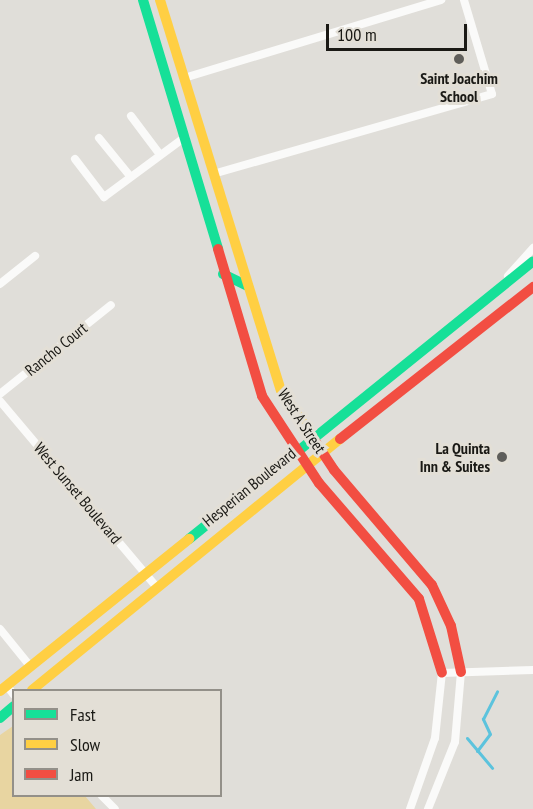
<!DOCTYPE html>
<style>
body{margin:0}
#map{position:relative;width:533px;height:809px;overflow:hidden;background:#e0ded9;font-family:"PT Sans Narrow",sans-serif}
div>[style]{position:absolute}
[style*='--x']{left:calc(var(--x)*1px);top:calc(var(--y)*1px);width:calc(var(--w)*1px);rotate:calc(var(--a)*1deg)}
.green>*{inset:0;background:#e8d5a1}
.stream>*{height:3px;margin:-1.5px;padding:0 1.5px;transform-origin:1.5px;border-radius:1.5px;background:#5cc3dd}
.street>*{height:8px;margin:-4px;padding:0 4px;transform-origin:4px;border-radius:4px;background:#fafaf9}
.fast>*{height:10px;margin:-5px;padding:0 5px;transform-origin:5px;border-radius:5px;background:#16e098}
.slow>*{height:10px;margin:-5px;padding:0 5px;transform-origin:5px;border-radius:5px;background:#ffcf43}
.jam>*{height:10px;margin:-5px;padding:0 5px;transform-origin:5px;border-radius:5px;background:#f24e42}
.dots>*{width:16px;height:16px;translate:-50% -50%;box-sizing:border-box;border:3px solid #e3dfd6;border-radius:50%}
span{translate:-50% -50%;white-space:nowrap;text-align:center;line-height:1.15;-webkit-text-stroke:6px #e3dfd6;paint-order:stroke}
.poi-label{font-size:16px;color:#1a1915;font-weight:700}
.right{translate:-100% -50%;text-align:right}
.street-label{font-size:16px;color:#1a1915}
.legend{position:absolute;left:12px;top:689px;width:210px;height:108px;box-sizing:border-box;background:#e3dfd6;border:2px solid #939089;margin:0;padding:8px 10px;list-style:none;font-size:18px;color:#1a1915}
.legend li{display:flex;align-items:center;gap:12px;height:30px}
.legend b{width:30px;border:2px solid #939089}
.scale{position:absolute;left:326px;top:24px;width:141px;height:27px;box-sizing:border-box;border:3px solid #1a1915;border-top:0;padding-left:8px;font-size:18px;line-height:21px;white-space:nowrap;color:#1a1915;-webkit-text-stroke:4px #e3dfd6;paint-order:stroke}
</style>
<div id="map">
<div class="green">
<div style="clip-path:polygon(13px 726px,14px 796px,85px 796px,96px 809px,0 809px,0 735px)"></div>
</div>
<div class="stream">
<div style="--x:467;--y:738;--w:39;--a:50"></div>
<div style="--x:477;--y:751;--w:21;--a:-53"></div>
<div style="--x:490;--y:734;--w:17;--a:-115"></div>
<div style="--x:483;--y:719;--w:31;--a:-63"></div>
</div>
<div class="street">
<div style="--x:184;--y:78;--w:269;--a:-16.9"></div>
<div style="--x:131;--y:116;--w:45;--a:53.1"></div>
<div style="--x:99;--y:138;--w:49;--a:50.8"></div>
<div style="--x:75;--y:159;--w:48;--a:52.7"></div>
<div style="--x:104;--y:197;--w:101;--a:-36.5"></div>
<div style="--x:213;--y:174;--w:290;--a:-16"></div>
<div style="--x:492;--y:94;--w:98;--a:-106.6"></div>
<div style="--x:508;--y:276;--w:38;--a:-48"></div>
<div style="--x:0;--y:284;--w:45;--a:-38.7"></div>
<div style="--x:0;--y:394;--w:142;--a:-38.7"></div>
<div style="--x:0;--y:401;--w:241;--a:49.9"></div>
<div style="--x:0;--y:629;--w:48;--a:51"></div>
<div style="--x:7;--y:686;--w:11;--a:52"></div>
<div style="--x:102;--y:796;--w:18;--a:45"></div>
<div style="--x:410;--y:809;--w:75;--a:-70.6"></div>
<div style="--x:435;--y:738;--w:65;--a:-83.9"></div>
<div style="--x:442;--y:673;--w:91;--a:-1.9"></div>
<div style="--x:428;--y:809;--w:72;--a:-68.1"></div>
<div style="--x:455;--y:742;--w:70;--a:-85.1"></div>
</div>
<div class="fast">
<div style="--x:143;--y:0;--w:260;--a:73.2"></div>
<div style="--x:223;--y:274;--w:28;--a:26"></div>
<div style="--x:189;--y:539;--w:442;--a:-38.9"></div>
<div style="--x:0;--y:718;--w:18;--a:-41"></div>
</div>
<div class="slow">
<div style="--x:160;--y:0;--w:408;--a:72.8"></div>
<div style="--x:281;--y:390;--w:50;--a:56.3"></div>
<div style="--x:32;--y:690;--w:397;--a:-39.2"></div>
<div style="--x:0;--y:691;--w:243;--a:-38.8"></div>
</div>
<div class="jam">
<div style="--x:218;--y:249;--w:153;--a:73.3"></div>
<div style="--x:262;--y:396;--w:104;--a:56.8"></div>
<div style="--x:319;--y:483;--w:153;--a:49.2"></div>
<div style="--x:419;--y:599;--w:77;--a:72.7"></div>
<div style="--x:309;--y:432;--w:45;--a:56.7"></div>
<div style="--x:334;--y:470;--w:151;--a:49.6"></div>
<div style="--x:432;--y:585;--w:45;--a:65.1"></div>
<div style="--x:451;--y:626;--w:47;--a:77.7"></div>
<div style="--x:340;--y:439;--w:246;--a:-38.2"></div>
</div>
<div class="dots">
<div style="left:459px;top:59px;background:#5f5e5a"></div>
<div style="left:502px;top:457px;background:#5f5e5a"></div>
</div>
<div class="poi-label">
<span style="left:459px;top:87px">Saint Joachim<br>School</span>
<span class="right" style="left:490px;top:457px">La Quinta<br>Inn &amp; Suites</span>
</div>
<div class="street-label">
<span style="left:56px;top:349px;rotate:-39deg">Rancho Court</span>
<span style="left:302px;top:421px;rotate:57deg">West A Street</span>
<span style="left:249px;top:487px;rotate:-39deg">Hesperian Boulevard</span>
<span style="left:78px;top:493px;rotate:50deg">West Sunset Boulevard</span>
</div>
<ul class="legend">
<li><b style="height:8px;background:#16e098"></b>Fast</li>
<li><b style="height:8px;background:#ffcf43"></b>Slow</li>
<li><b style="height:8px;background:#f24e42"></b>Jam</li>
</ul>
<div class="scale">100 m</div>
</div>
